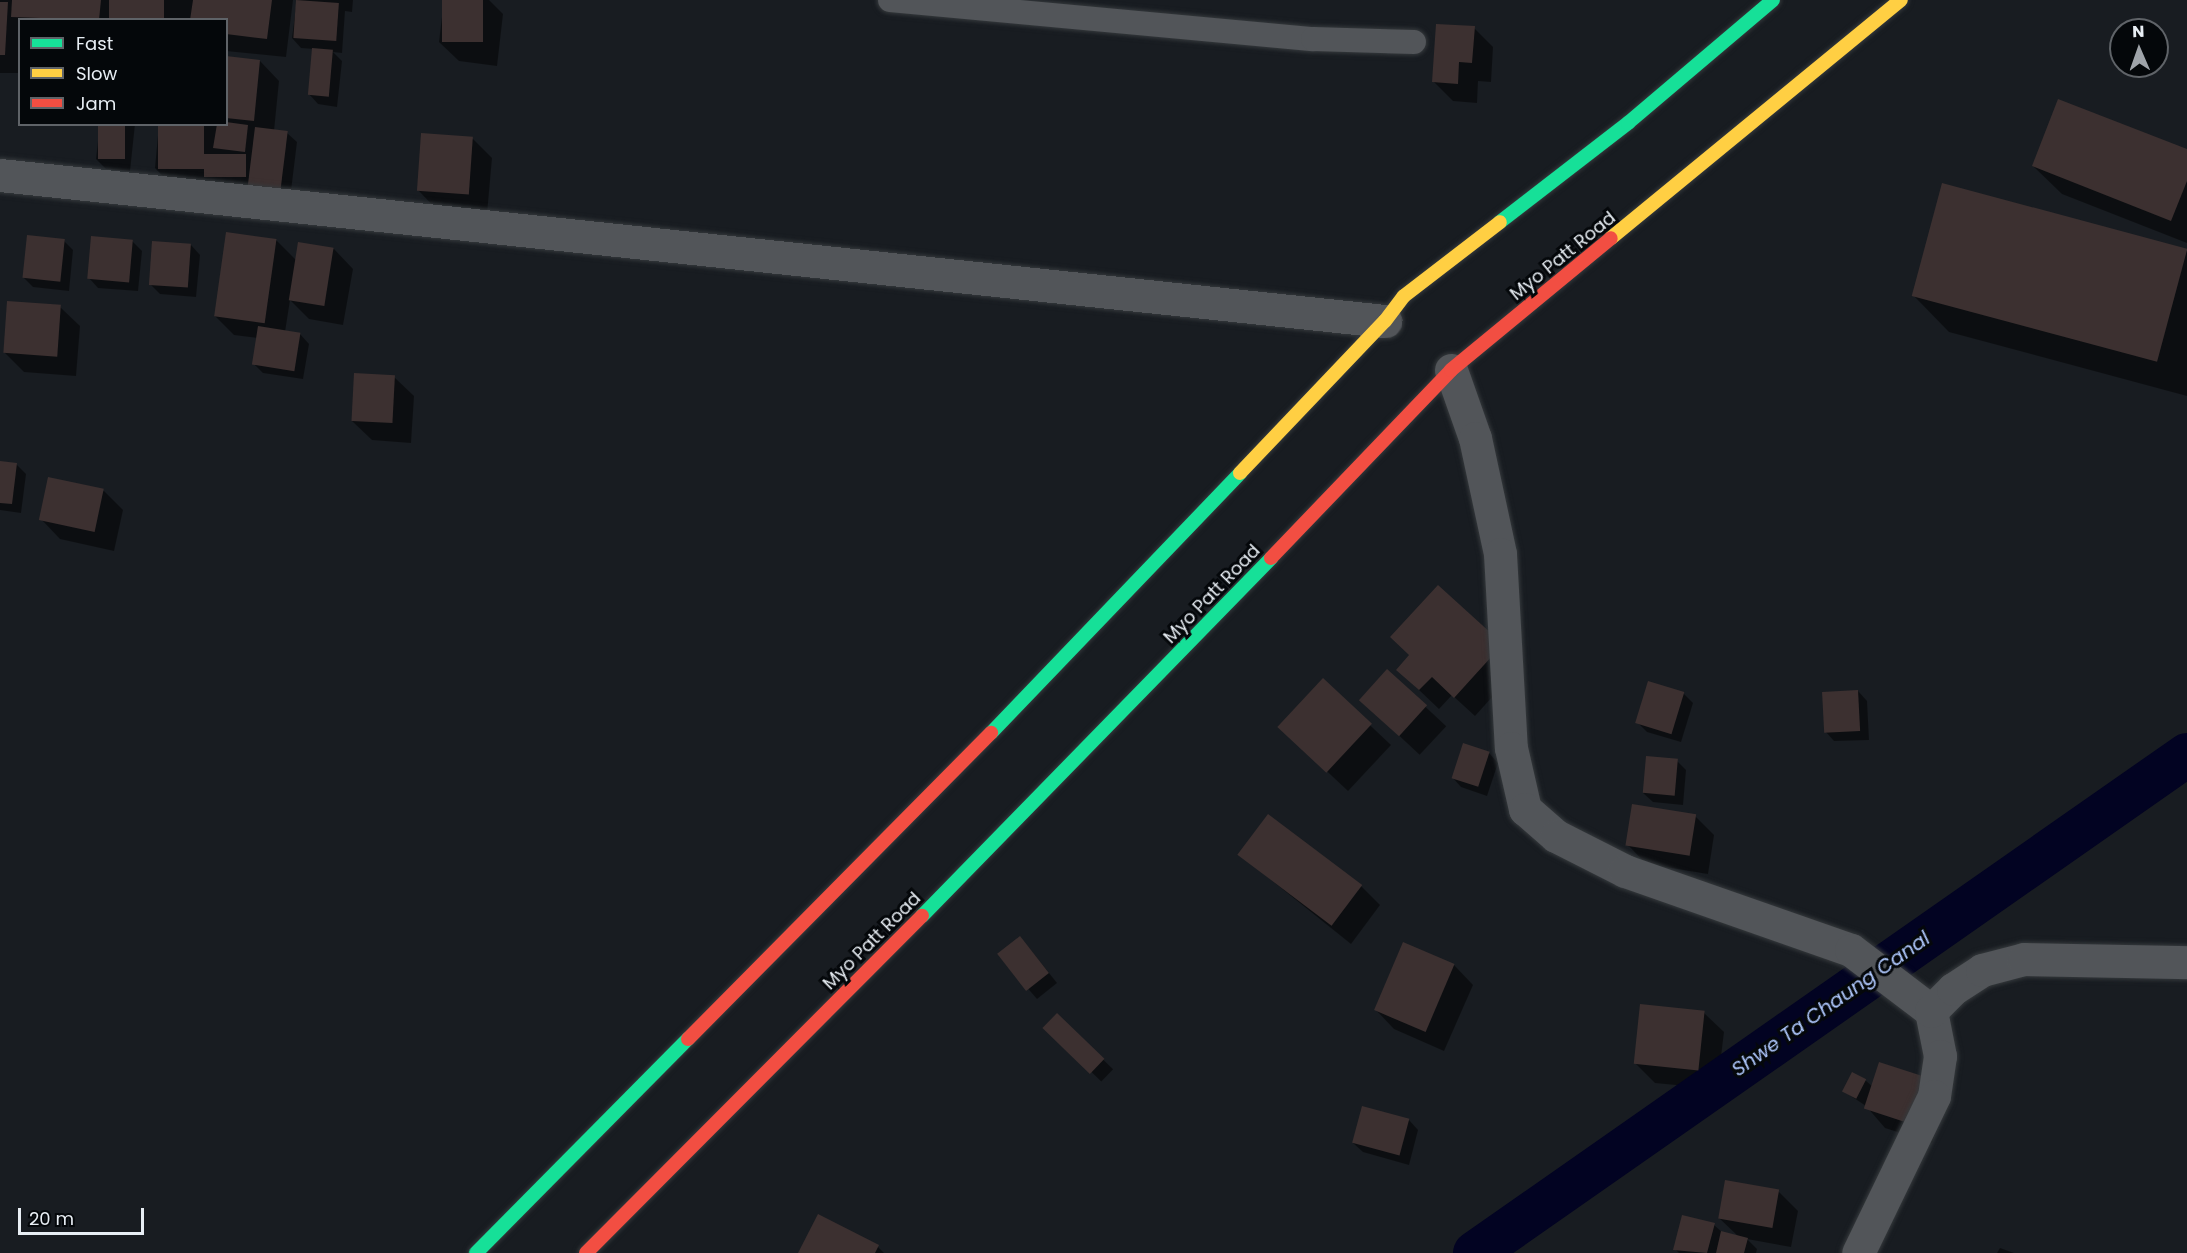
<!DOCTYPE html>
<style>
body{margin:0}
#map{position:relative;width:2187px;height:1253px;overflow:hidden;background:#181c21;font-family:Poppins,sans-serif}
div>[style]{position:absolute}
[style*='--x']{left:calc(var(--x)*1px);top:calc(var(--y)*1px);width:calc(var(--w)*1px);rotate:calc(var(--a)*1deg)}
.shadow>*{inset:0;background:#0007;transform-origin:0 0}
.canal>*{height:44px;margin:-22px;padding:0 22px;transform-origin:22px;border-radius:22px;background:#020322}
.building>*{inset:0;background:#3c3030;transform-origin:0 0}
.roads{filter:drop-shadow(0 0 2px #35393c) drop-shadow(0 0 2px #35393c)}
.lane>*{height:24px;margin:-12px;padding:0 12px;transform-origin:12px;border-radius:12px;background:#525559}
.street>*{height:33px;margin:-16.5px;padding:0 16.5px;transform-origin:16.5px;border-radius:16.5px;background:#525559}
.fast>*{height:14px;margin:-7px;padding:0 7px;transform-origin:7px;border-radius:7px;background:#16e098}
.slow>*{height:14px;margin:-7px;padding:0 7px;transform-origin:7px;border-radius:7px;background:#ffcf43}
.jam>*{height:14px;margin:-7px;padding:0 7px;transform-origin:7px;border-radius:7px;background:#f24e42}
span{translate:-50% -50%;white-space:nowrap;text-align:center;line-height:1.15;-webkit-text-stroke:6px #04070a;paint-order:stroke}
.street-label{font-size:18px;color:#e8eef4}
.water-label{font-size:20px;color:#aec7fc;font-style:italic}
.legend{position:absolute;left:18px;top:18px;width:210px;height:108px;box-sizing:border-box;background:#04070a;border:2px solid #5f6368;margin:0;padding:8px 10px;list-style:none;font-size:18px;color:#e8eef4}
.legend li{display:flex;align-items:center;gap:12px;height:30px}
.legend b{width:30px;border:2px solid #5f6368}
.north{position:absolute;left:2109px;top:18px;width:60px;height:60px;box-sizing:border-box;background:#04070a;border:2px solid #5f6368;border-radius:50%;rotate:358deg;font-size:16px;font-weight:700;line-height:24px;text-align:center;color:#e8eef4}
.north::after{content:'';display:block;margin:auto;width:21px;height:27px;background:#9fa4aa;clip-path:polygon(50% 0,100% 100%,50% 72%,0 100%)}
.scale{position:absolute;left:18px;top:1208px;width:126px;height:27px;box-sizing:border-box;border:3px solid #e8eef4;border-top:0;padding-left:8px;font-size:18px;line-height:21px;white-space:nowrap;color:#e8eef4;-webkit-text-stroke:4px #04070a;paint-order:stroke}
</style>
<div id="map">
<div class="shadow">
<div style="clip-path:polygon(0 0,293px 0,286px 57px,226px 51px,226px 20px,20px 20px,20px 73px,0 73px)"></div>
<div style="clip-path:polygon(297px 0,353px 0,352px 12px,345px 11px,342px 53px,333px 52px,342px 61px,337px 107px,318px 104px,309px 94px,314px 49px,301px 48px,292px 38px)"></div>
<div style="clip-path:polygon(444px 0,489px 0,503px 14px,497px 66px,459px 61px,439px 42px)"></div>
<div style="clip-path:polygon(1474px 28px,1493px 47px,1491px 82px,1478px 81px,1477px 103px,1453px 101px,1434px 82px)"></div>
<div style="clip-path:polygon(226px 58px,260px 61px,279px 81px,274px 131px,287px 133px,297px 142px,290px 199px,174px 188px,155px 168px,159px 124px,226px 124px)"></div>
<div style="clip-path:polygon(100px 124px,135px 124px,130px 171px,106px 169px,96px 159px)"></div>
<div style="clip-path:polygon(473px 139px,492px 158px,487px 214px,437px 210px,418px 190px)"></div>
<div style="clip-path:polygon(2187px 151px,2187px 243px,2062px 194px,2033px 166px)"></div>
<div style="clip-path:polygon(276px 240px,297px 261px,334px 249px,353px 269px,343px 325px,309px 319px,290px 300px,285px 332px,300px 334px,309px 344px,303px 379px,263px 373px,253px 363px,257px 338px,234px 335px,215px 316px)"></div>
<div style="clip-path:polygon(64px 241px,73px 250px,69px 291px,33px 287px,23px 277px)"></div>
<div style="clip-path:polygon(132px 241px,142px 251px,138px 291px,98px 288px,89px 278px)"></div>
<div style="clip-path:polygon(191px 245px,200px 255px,196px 297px,160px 294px,150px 284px)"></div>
<div style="clip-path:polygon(2187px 251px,2187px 396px,1949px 332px,1913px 295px)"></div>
<div style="clip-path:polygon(60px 307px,80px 326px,76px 376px,24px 372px,4px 352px)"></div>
<div style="clip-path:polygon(394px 377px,414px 396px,411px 443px,372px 440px,352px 421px)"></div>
<div style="clip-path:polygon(0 463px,16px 464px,26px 474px,21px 513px,0 510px)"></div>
<div style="clip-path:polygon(104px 491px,123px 510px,114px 551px,60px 539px,41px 519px)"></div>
<div style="clip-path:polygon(1392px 637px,1521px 665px,1475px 716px,1452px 695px,1439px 709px,1398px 670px,1410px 655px)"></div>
<div style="left:1387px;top:671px;width:81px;height:39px;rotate:43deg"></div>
<div style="clip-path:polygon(1323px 681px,1391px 745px,1348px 791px,1300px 746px)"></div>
<div style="clip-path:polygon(1858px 691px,1867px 701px,1869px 740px,1834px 741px,1825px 731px)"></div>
<div style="clip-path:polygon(1683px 693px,1693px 703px,1681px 742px,1647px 732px,1638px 723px)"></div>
<div style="clip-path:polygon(1489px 753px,1498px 763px,1487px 796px,1461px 787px,1452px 777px)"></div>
<div style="clip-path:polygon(1677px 761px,1686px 770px,1683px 805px,1653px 802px,1643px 793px)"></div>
<div style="clip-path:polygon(1695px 816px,1714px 835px,1708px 874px,1646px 864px,1627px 844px)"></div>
<div style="clip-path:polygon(1239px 854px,1361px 886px,1380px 905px,1351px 944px)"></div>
<div style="clip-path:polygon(1029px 948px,1057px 983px,1037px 999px,999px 955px)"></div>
<div style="clip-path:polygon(1454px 965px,1473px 985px,1444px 1051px,1394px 1029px,1375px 1009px)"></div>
<div style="clip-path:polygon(1704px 1013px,1724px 1032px,1717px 1089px,1655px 1083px,1635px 1063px)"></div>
<div style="left:1057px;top:1015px;width:78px;height:17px;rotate:44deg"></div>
<div style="clip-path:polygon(1865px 1080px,1873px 1087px,1946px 1099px,1932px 1143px,1885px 1128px,1866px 1106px,1845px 1092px)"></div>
<div style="clip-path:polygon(1409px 1120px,1418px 1130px,1409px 1165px,1363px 1152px,1353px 1143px)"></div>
<div style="clip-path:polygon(1778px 1191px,1798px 1211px,1791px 1247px,1747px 1239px,1757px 1249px,1756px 1253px,1679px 1253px,1675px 1249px,1714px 1225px,1723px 1233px,1739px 1237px,1719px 1218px)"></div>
<div style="clip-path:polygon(878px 1247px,884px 1253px,800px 1253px)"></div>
<div style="clip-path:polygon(2000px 1248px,2014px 1253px,1997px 1253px)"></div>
</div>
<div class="canal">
<div style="--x:1475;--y:1253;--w:869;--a:-34.97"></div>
</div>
<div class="building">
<div style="clip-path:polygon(12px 0,101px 0,99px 20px,11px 17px)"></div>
<div style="left:109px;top:0;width:55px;height:20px"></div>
<div style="clip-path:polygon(193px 0,272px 0,267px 39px,226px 34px,226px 20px,190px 20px)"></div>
<div style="left:296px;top:0;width:43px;height:38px;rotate:4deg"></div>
<div style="left:442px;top:0;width:41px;height:42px"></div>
<div style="clip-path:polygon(0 2px,8px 2px,5px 55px,0 55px)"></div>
<div style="clip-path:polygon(1436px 24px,1475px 26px,1472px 63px,1459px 62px,1458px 84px,1432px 82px)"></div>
<div style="left:312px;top:48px;width:21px;height:47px;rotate:5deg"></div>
<div style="clip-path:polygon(226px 56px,260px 60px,254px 121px,226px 118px)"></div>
<div style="clip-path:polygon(2058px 99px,2187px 149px,2187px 181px,2171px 221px,2032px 166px)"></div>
<div style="clip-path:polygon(226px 122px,248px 125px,245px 152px,213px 148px,217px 124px)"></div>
<div style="left:98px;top:124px;width:27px;height:35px"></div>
<div style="left:158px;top:124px;width:46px;height:45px"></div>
<div style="left:255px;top:127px;width:33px;height:59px;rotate:7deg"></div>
<div style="left:421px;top:133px;width:52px;height:58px;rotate:4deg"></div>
<div style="left:204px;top:154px;width:42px;height:23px"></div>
<div style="left:1942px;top:183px;width:254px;height:117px;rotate:15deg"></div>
<div style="left:226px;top:232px;width:51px;height:85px;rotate:8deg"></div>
<div style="left:27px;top:235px;width:38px;height:43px;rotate:6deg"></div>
<div style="left:91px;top:236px;width:42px;height:43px;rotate:5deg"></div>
<div style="left:152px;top:241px;width:39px;height:44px;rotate:4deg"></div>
<div style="left:298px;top:242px;width:36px;height:59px;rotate:9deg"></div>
<div style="left:7px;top:301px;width:54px;height:52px;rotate:4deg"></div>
<div style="left:258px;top:326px;width:43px;height:39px;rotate:9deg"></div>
<div style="left:354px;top:373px;width:41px;height:48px;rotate:3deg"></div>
<div style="clip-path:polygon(0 461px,17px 463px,12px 504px,0 503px)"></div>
<div style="left:48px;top:477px;width:57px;height:44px;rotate:12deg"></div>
<div style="clip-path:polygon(1438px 585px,1503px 644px,1454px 698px,1432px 677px,1419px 690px,1396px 670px,1409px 655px,1390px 637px)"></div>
<div style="left:1387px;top:669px;width:54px;height:42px;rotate:42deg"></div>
<div style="left:1323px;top:678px;width:67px;height:67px;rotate:43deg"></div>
<div style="left:1648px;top:681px;width:38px;height:44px;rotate:17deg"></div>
<div style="left:1858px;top:690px;width:41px;height:36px;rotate:87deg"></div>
<div style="left:1463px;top:743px;width:28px;height:37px;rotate:18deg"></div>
<div style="left:1646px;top:756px;width:32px;height:37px;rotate:5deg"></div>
<div style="left:1632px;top:804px;width:65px;height:42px;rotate:9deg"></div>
<div style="left:1268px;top:814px;width:118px;height:51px;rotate:37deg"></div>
<div style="left:1020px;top:936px;width:47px;height:29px;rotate:52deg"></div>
<div style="left:1403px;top:942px;width:56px;height:74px;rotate:23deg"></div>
<div style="left:1640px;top:1004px;width:65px;height:60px;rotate:6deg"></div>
<div style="left:1057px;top:1013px;width:66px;height:21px;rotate:44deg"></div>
<div style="left:1879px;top:1062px;width:52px;height:49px;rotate:18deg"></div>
<div style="left:1852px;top:1072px;width:16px;height:22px;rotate:27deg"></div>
<div style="left:1362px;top:1106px;width:49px;height:38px;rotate:15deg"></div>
<div style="left:1725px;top:1180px;width:55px;height:39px;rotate:10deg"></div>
<div style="clip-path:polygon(818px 1214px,879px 1245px,875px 1253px,798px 1253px)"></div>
<div style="clip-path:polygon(1682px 1215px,1715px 1223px,1707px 1253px,1673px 1250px)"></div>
<div style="clip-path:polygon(1721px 1231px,1748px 1238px,1744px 1253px,1716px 1253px)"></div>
</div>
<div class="roads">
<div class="lane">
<div style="--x:890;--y:0;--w:425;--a:5.3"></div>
<div style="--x:1313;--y:39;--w:101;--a:1.7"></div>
</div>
<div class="street">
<div style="--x:0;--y:175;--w:1393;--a:6.02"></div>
<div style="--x:1451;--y:370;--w:72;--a:70.6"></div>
<div style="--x:1475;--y:438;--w:119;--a:77.8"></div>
<div style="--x:1500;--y:554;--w:194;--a:86.8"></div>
<div style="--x:1511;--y:748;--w:63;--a:77.1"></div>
<div style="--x:1525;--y:809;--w:41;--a:41.1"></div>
<div style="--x:1556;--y:836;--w:77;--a:26.9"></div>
<div style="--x:1625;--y:871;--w:239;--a:19.3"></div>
<div style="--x:1851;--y:950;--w:101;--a:37.3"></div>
<div style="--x:1931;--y:1011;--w:46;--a:78.7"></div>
<div style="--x:1940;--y:1056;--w:40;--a:98.5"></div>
<div style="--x:1934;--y:1096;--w:174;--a:115.8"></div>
<div style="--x:1931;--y:1011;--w:31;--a:-45"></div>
<div style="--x:1953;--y:989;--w:35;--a:-33"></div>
<div style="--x:1982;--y:970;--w:43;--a:-14.7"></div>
<div style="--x:2024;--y:959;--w:163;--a:1.1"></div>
</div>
<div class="fast">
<div style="--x:1500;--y:222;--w:162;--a:-37.7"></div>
<div style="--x:1628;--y:123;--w:190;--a:-40.3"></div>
<div style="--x:991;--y:733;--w:360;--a:-46.2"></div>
<div style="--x:922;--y:916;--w:500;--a:-45.7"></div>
<div style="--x:476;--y:1253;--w:301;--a:-45.3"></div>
</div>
<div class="slow">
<div style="--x:1611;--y:238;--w:375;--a:-39.4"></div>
<div style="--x:1240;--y:473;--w:210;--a:-46.4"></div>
<div style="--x:1385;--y:321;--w:31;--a:-53"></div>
<div style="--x:1404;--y:296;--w:121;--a:-37.6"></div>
</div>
<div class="jam">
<div style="--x:1271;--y:558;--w:260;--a:-46.2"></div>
<div style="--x:1451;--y:370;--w:207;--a:-39.5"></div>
<div style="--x:688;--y:1039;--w:431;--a:-45.3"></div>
<div style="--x:586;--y:1253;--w:476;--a:-45.1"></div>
</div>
</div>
<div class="street-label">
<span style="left:1563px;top:256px;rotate:-39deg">Myo Patt Road</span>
<span style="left:1212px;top:594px;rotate:-46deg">Myo Patt Road</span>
<span style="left:872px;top:941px;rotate:-45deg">Myo Patt Road</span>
</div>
<div class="water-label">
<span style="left:1831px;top:1004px;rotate:-35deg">Shwe Ta Chaung Canal</span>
</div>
<ul class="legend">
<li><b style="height:8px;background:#16e098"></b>Fast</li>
<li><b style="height:8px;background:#ffcf43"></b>Slow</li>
<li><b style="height:8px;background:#f24e42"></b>Jam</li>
</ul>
<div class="north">N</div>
<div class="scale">20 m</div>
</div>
